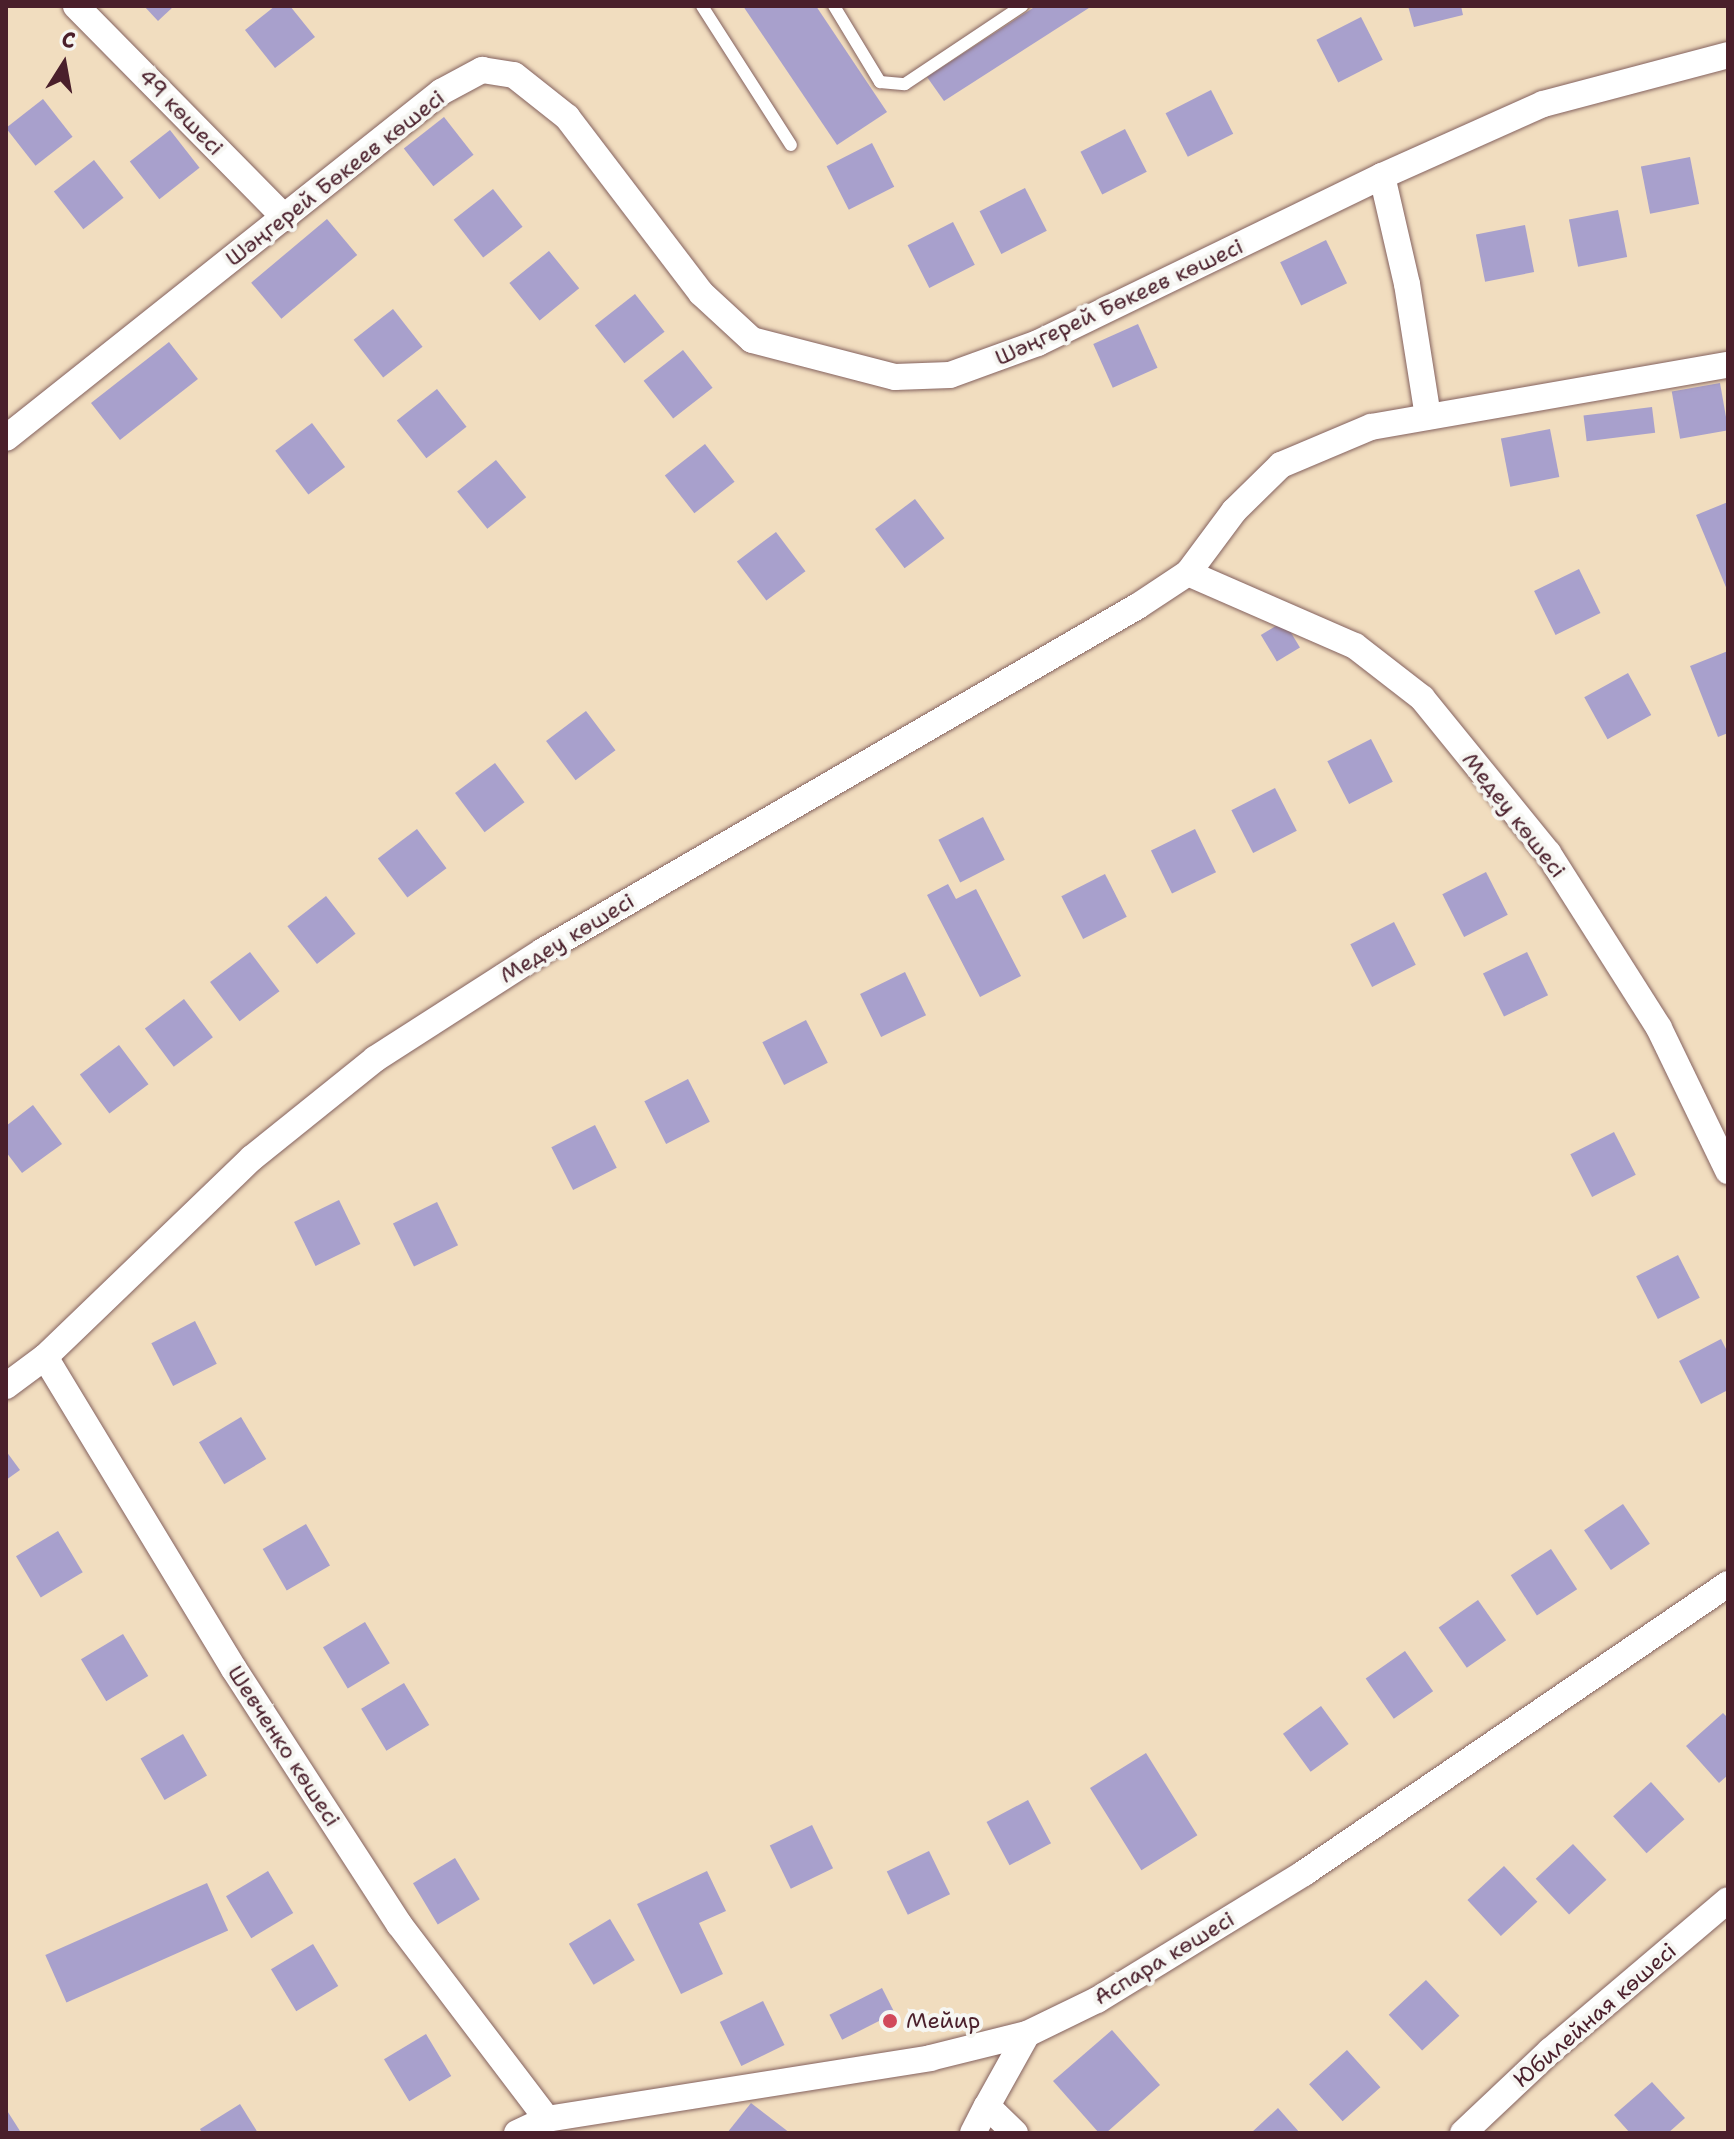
<!DOCTYPE html>
<meta charset="utf-8">
<style>
body{margin:0}
#map{position:relative;width:1734px;height:2139px;overflow:hidden;background:#f1ddbf;font-family:"Shantell Sans",sans-serif}
div>[style]{position:absolute}
[style*='--x']{left:calc(var(--x)*1px);top:calc(var(--y)*1px);width:calc(var(--w)*1px);rotate:calc(var(--a)*1deg)}
.building>*{inset:0;background:#a8a0cc;transform-origin:0 0}
.roads{filter:drop-shadow(0 0 2px #84625f) drop-shadow(0 0 2px #84625f)}
.service>*{height:12px;margin:-6px;padding:0 6px;transform-origin:6px;border-radius:6px;background:#fff}
.minor>*{height:26px;margin:-13px;padding:0 13px;transform-origin:13px;border-radius:13px;background:#fff}
.dots>*{width:22px;height:22px;translate:-50% -50%;box-sizing:border-box;border:4px solid #f6f6f2;border-radius:50%}
span{translate:-50% -50%;white-space:nowrap;text-align:center;line-height:1.15;-webkit-text-stroke:8px #f6f6f2;paint-order:stroke}
.street-label{font-size:22px;color:#4a1f2b}
.poi-label{font-size:22px;color:#4a1f2b}
.left{translate:0 -50%;text-align:left}
.frame{position:absolute;inset:0;border:8px solid #4a1f2b;pointer-events:none}
.north{position:absolute;left:24px;top:24px;width:80px;height:80px;-webkit-text-stroke:6px #f6f6f2;paint-order:stroke;rotate:11deg;font-size:22px;font-weight:700;line-height:32px;text-align:center;color:#4a1f2b}
.north::after{content:'';display:block;margin:auto;width:28px;height:36px;background:#4a1f2b;clip-path:polygon(50% 0,100% 100%,50% 72%,0 100%)}
</style>
<div id="map">
<div class="building">
<div style="clip-path:polygon(144px 6px,174px 6px,158px 21px)"></div>
<div style="clip-path:polygon(275px 6px,290px 6px,315px 37px,275px 68px,245px 30px)"></div>
<div style="clip-path:polygon(743px 6px,816px 6px,887px 112px,837px 145px)"></div>
<div style="clip-path:polygon(1036px 6px,1092px 6px,944px 101px,927px 77px)"></div>
<div style="clip-path:polygon(1408px 6px,1461px 6px,1463px 15px,1414px 27px)"></div>
<div style="left:1361px;top:17px;width:48px;height:50px;rotate:63deg"></div>
<div style="left:1211px;top:90px;width:49px;height:51px;rotate:63deg"></div>
<div style="left:43px;top:99px;width:48px;height:47px;rotate:52deg"></div>
<div style="left:444px;top:117px;width:48px;height:51px;rotate:52deg"></div>
<div style="left:1125px;top:129px;width:48px;height:50px;rotate:63deg"></div>
<div style="left:170px;top:130px;width:48px;height:51px;rotate:52deg"></div>
<div style="left:872px;top:143px;width:49px;height:51px;rotate:63deg"></div>
<div style="left:1690px;top:157px;width:48px;height:50px;rotate:79deg"></div>
<div style="left:94px;top:160px;width:48px;height:51px;rotate:52deg"></div>
<div style="left:1025px;top:188px;width:48px;height:51px;rotate:63deg"></div>
<div style="left:493px;top:189px;width:48px;height:50px;rotate:52deg"></div>
<div style="left:1618px;top:210px;width:48px;height:50px;rotate:79deg"></div>
<div style="left:327px;top:219px;width:47px;height:99px;rotate:50deg"></div>
<div style="left:953px;top:222px;width:48px;height:51px;rotate:63deg"></div>
<div style="left:1525px;top:225px;width:48px;height:50px;rotate:79deg"></div>
<div style="left:1326px;top:240px;width:48px;height:51px;rotate:64deg"></div>
<div style="left:549px;top:251px;width:48px;height:51px;rotate:51deg"></div>
<div style="left:635px;top:294px;width:48px;height:51px;rotate:52deg"></div>
<div style="left:393px;top:309px;width:48px;height:50px;rotate:52deg"></div>
<div style="left:1138px;top:324px;width:48px;height:49px;rotate:66deg"></div>
<div style="left:169px;top:342px;width:47px;height:99px;rotate:52deg"></div>
<div style="left:683px;top:350px;width:48px;height:50px;rotate:52deg"></div>
<div style="left:1720px;top:383px;width:48px;height:49px;rotate:80deg"></div>
<div style="left:437px;top:389px;width:48px;height:51px;rotate:52deg"></div>
<div style="left:1652px;top:407px;width:26px;height:69px;rotate:83deg"></div>
<div style="left:312px;top:423px;width:55px;height:46px;rotate:53deg"></div>
<div style="left:1550px;top:429px;width:49px;height:50px;rotate:79deg"></div>
<div style="left:705px;top:444px;width:48px;height:51px;rotate:52deg"></div>
<div style="left:496px;top:460px;width:48px;height:50px;rotate:51deg"></div>
<div style="left:915px;top:499px;width:49px;height:50px;rotate:53deg"></div>
<div style="clip-path:polygon(1728px 502px,1728px 592px,1696px 515px)"></div>
<div style="left:776px;top:532px;width:49px;height:49px;rotate:53deg"></div>
<div style="left:1579px;top:569px;width:49px;height:50px;rotate:64deg"></div>
<div style="left:1284px;top:621px;width:31px;height:27px;rotate:59deg"></div>
<div style="clip-path:polygon(1728px 651px,1728px 733px,1718px 737px,1690px 666px)"></div>
<div style="left:1628px;top:673px;width:48px;height:50px;rotate:61deg"></div>
<div style="left:586px;top:711px;width:49px;height:50px;rotate:53deg"></div>
<div style="left:1371px;top:739px;width:48px;height:49px;rotate:63deg"></div>
<div style="left:495px;top:763px;width:49px;height:50px;rotate:53deg"></div>
<div style="left:1275px;top:788px;width:48px;height:49px;rotate:63deg"></div>
<div style="left:983px;top:817px;width:48px;height:50px;rotate:63deg"></div>
<div style="left:417px;top:829px;width:49px;height:49px;rotate:53deg"></div>
<div style="left:1195px;top:829px;width:48px;height:49px;rotate:64deg"></div>
<div style="left:1486px;top:872px;width:48px;height:49px;rotate:63deg"></div>
<div style="left:1105px;top:874px;width:48px;height:49px;rotate:63deg"></div>
<div style="clip-path:polygon(948px 884px,956px 899px,976px 889px,1021px 976px,980px 997px,927px 895px)"></div>
<div style="left:326px;top:896px;width:48px;height:49px;rotate:52deg"></div>
<div style="left:1394px;top:922px;width:48px;height:49px;rotate:63deg"></div>
<div style="left:250px;top:952px;width:49px;height:50px;rotate:53deg"></div>
<div style="left:1527px;top:952px;width:48px;height:49px;rotate:64deg"></div>
<div style="left:905px;top:972px;width:48px;height:50px;rotate:64deg"></div>
<div style="left:184px;top:999px;width:48px;height:49px;rotate:53deg"></div>
<div style="left:806px;top:1020px;width:48px;height:49px;rotate:63deg"></div>
<div style="left:119px;top:1045px;width:49px;height:49px;rotate:53deg"></div>
<div style="left:688px;top:1079px;width:48px;height:49px;rotate:63deg"></div>
<div style="clip-path:polygon(33px 1105px,62px 1144px,22px 1173px,6px 1152px,6px 1126px)"></div>
<div style="left:595px;top:1125px;width:48px;height:49px;rotate:63deg"></div>
<div style="left:1614px;top:1132px;width:48px;height:49px;rotate:63deg"></div>
<div style="left:339px;top:1200px;width:49px;height:50px;rotate:64deg"></div>
<div style="left:437px;top:1202px;width:48px;height:49px;rotate:64deg"></div>
<div style="left:1678px;top:1255px;width:48px;height:47px;rotate:63deg"></div>
<div style="left:195px;top:1321px;width:48px;height:49px;rotate:63deg"></div>
<div style="clip-path:polygon(1721px 1339px,1728px 1353px,1728px 1390px,1701px 1404px,1679px 1361px)"></div>
<div style="left:241px;top:1417px;width:49px;height:49px;rotate:59deg"></div>
<div style="clip-path:polygon(6px 1451px,20px 1470px,6px 1480px)"></div>
<div style="left:1623px;top:1504px;width:48px;height:47px;rotate:56deg"></div>
<div style="left:306px;top:1524px;width:48px;height:50px;rotate:60deg"></div>
<div style="left:58px;top:1531px;width:48px;height:49px;rotate:59deg"></div>
<div style="left:1551px;top:1549px;width:48px;height:48px;rotate:57deg"></div>
<div style="left:1478px;top:1600px;width:49px;height:48px;rotate:55deg"></div>
<div style="left:365px;top:1622px;width:48px;height:49px;rotate:59deg"></div>
<div style="left:123px;top:1634px;width:49px;height:49px;rotate:59deg"></div>
<div style="left:1405px;top:1651px;width:49px;height:48px;rotate:55deg"></div>
<div style="left:404px;top:1683px;width:49px;height:50px;rotate:59deg"></div>
<div style="left:1321px;top:1706px;width:47px;height:47px;rotate:54deg"></div>
<div style="clip-path:polygon(1723px 1713px,1728px 1718px,1728px 1775px,1719px 1783px,1686px 1746px)"></div>
<div style="left:183px;top:1734px;width:48px;height:49px;rotate:60deg"></div>
<div style="left:1146px;top:1753px;width:97px;height:66px;rotate:58deg"></div>
<div style="left:1651px;top:1782px;width:50px;height:51px;rotate:48deg"></div>
<div style="left:1028px;top:1800px;width:49px;height:47px;rotate:62deg"></div>
<div style="left:812px;top:1825px;width:48px;height:47px;rotate:64deg"></div>
<div style="left:1573px;top:1844px;width:49px;height:51px;rotate:47deg"></div>
<div style="left:929px;top:1851px;width:48px;height:47px;rotate:64deg"></div>
<div style="left:455px;top:1858px;width:48px;height:49px;rotate:59deg"></div>
<div style="left:1504px;top:1866px;width:49px;height:50px;rotate:47deg"></div>
<div style="left:268px;top:1871px;width:49px;height:49px;rotate:59deg"></div>
<div style="clip-path:polygon(707px 1871px,726px 1911px,699px 1923px,723px 1974px,681px 1994px,637px 1904px)"></div>
<div style="left:207px;top:1883px;width:52px;height:177px;rotate:66deg"></div>
<div style="left:610px;top:1919px;width:48px;height:48px;rotate:59deg"></div>
<div style="left:313px;top:1944px;width:49px;height:49px;rotate:59deg"></div>
<div style="left:1426px;top:1980px;width:49px;height:51px;rotate:47deg"></div>
<div style="left:882px;top:1988px;width:28px;height:59px;rotate:63deg"></div>
<div style="left:763px;top:2001px;width:49px;height:48px;rotate:64deg"></div>
<div style="clip-path:polygon(1112px 2030px,1160px 2085px,1106px 2133px,1099px 2133px,1053px 2081px)"></div>
<div style="left:426px;top:2034px;width:49px;height:49px;rotate:59deg"></div>
<div style="left:1347px;top:2050px;width:50px;height:51px;rotate:48deg"></div>
<div style="clip-path:polygon(1652px 2082px,1685px 2118px,1668px 2133px,1630px 2133px,1614px 2115px)"></div>
<div style="clip-path:polygon(751px 2103px,790px 2133px,727px 2133px)"></div>
<div style="clip-path:polygon(240px 2104px,258px 2133px,202px 2133px,200px 2129px)"></div>
<div style="clip-path:polygon(1278px 2108px,1300px 2133px,1251px 2133px)"></div>
<div style="clip-path:polygon(6px 2109px,20px 2131px,17px 2133px,6px 2133px)"></div>
</div>
<div class="roads">
<div class="service">
<div style="--x:702;--y:6;--w:165;--a:57.4"></div>
<div style="--x:834;--y:6;--w:89;--a:58.8"></div>
<div style="--x:880;--y:82;--w:25;--a:5"></div>
<div style="--x:905;--y:84;--w:141;--a:-33.7"></div>
</div>
<div class="minor">
<div style="--x:76;--y:6;--w:298;--a:45.4"></div>
<div style="--x:1382;--y:176;--w:111;--a:77"></div>
<div style="--x:1407;--y:284;--w:134;--a:81"></div>
<div style="--x:6;--y:438;--w:556;--a:-38.5"></div>
<div style="--x:441;--y:92;--w:47;--a:-28.2"></div>
<div style="--x:482;--y:70;--w:32;--a:9"></div>
<div style="--x:514;--y:75;--w:68;--a:38.4"></div>
<div style="--x:567;--y:117;--w:221;--a:52.7"></div>
<div style="--x:701;--y:293;--w:69;--a:42.7"></div>
<div style="--x:752;--y:340;--w:148;--a:14.5"></div>
<div style="--x:895;--y:377;--w:55;--a:-2.1"></div>
<div style="--x:950;--y:375;--w:94;--a:-20"></div>
<div style="--x:1038;--y:343;--w:382;--a:-25.9"></div>
<div style="--x:1382;--y:176;--w:176;--a:-24.1"></div>
<div style="--x:1543;--y:104;--w:191;--a:-14.8"></div>
<div style="--x:1188;--y:573;--w:182;--a:23.6"></div>
<div style="--x:1355;--y:646;--w:85;--a:37.8"></div>
<div style="--x:1422;--y:698;--w:200;--a:50.9"></div>
<div style="--x:1548;--y:853;--w:207;--a:57.6"></div>
<div style="--x:1659;--y:1028;--w:159;--a:64.2"></div>
<div style="--x:45;--y:1357;--w:365;--a:58.8"></div>
<div style="--x:234;--y:1669;--w:304;--a:57.1"></div>
<div style="--x:399;--y:1924;--w:245;--a:52.8"></div>
<div style="--x:6;--y:1386;--w:49;--a:-36.6"></div>
<div style="--x:45;--y:1357;--w:287;--a:-43.9"></div>
<div style="--x:252;--y:1158;--w:158;--a:-38.8"></div>
<div style="--x:375;--y:1059;--w:200;--a:-32.7"></div>
<div style="--x:543;--y:951;--w:688;--a:-30.11"></div>
<div style="--x:1138;--y:606;--w:60;--a:-33.4"></div>
<div style="--x:1188;--y:573;--w:77;--a:-53.4"></div>
<div style="--x:1234;--y:511;--w:66;--a:-44.4"></div>
<div style="--x:1281;--y:465;--w:98;--a:-22.9"></div>
<div style="--x:1371;--y:427;--w:362;--a:-9.9"></div>
<div style="--x:517;--y:2133;--w:33;--a:-25"></div>
<div style="--x:547;--y:2119;--w:388;--a:-9"></div>
<div style="--x:930;--y:2058;--w:100;--a:-13.9"></div>
<div style="--x:1027;--y:2034;--w:78;--a:-25.9"></div>
<div style="--x:1097;--y:2000;--w:243;--a:-31.5"></div>
<div style="--x:1304;--y:1873;--w:513;--a:-34.28"></div>
<div style="--x:973;--y:2133;--w:30;--a:-63"></div>
<div style="--x:1015;--y:2133;--w:39;--a:-136"></div>
<div style="--x:987;--y:2106;--w:82;--a:-60.9"></div>
<div style="--x:1463;--y:2133;--w:120;--a:-43.3"></div>
<div style="--x:1550;--y:2051;--w:233;--a:-40.3"></div>
</div>
</div>
<div class="dots">
<div style="left:890px;top:2021px;background:#d1495b"></div>
</div>
<div class="street-label">
<span style="left:181px;top:112px;rotate:46deg">49 көшесі</span>
<span style="left:335px;top:178px;rotate:-38deg">Шәңгерей Бөкеев көшесі</span>
<span style="left:1119px;top:302px;rotate:-25deg">Шәңгерей Бөкеев көшесі</span>
<span style="left:1514px;top:815px;rotate:52deg">Медеу көшесі</span>
<span style="left:567px;top:938px;rotate:-31deg">Медеу көшесі</span>
<span style="left:284px;top:1746px;rotate:57deg">Шевченко көшесі</span>
<span style="left:1164px;top:1958px;rotate:-31deg">Аспара көшесі</span>
<span style="left:1595px;top:2015px;rotate:-41deg">Юбилейная көшесі</span>
</div>
<div class="poi-label">
<span class="left" style="left:906px;top:2021px">Мейир</span>
</div>
<div class="frame"></div>
<div class="north">С</div>
</div>
